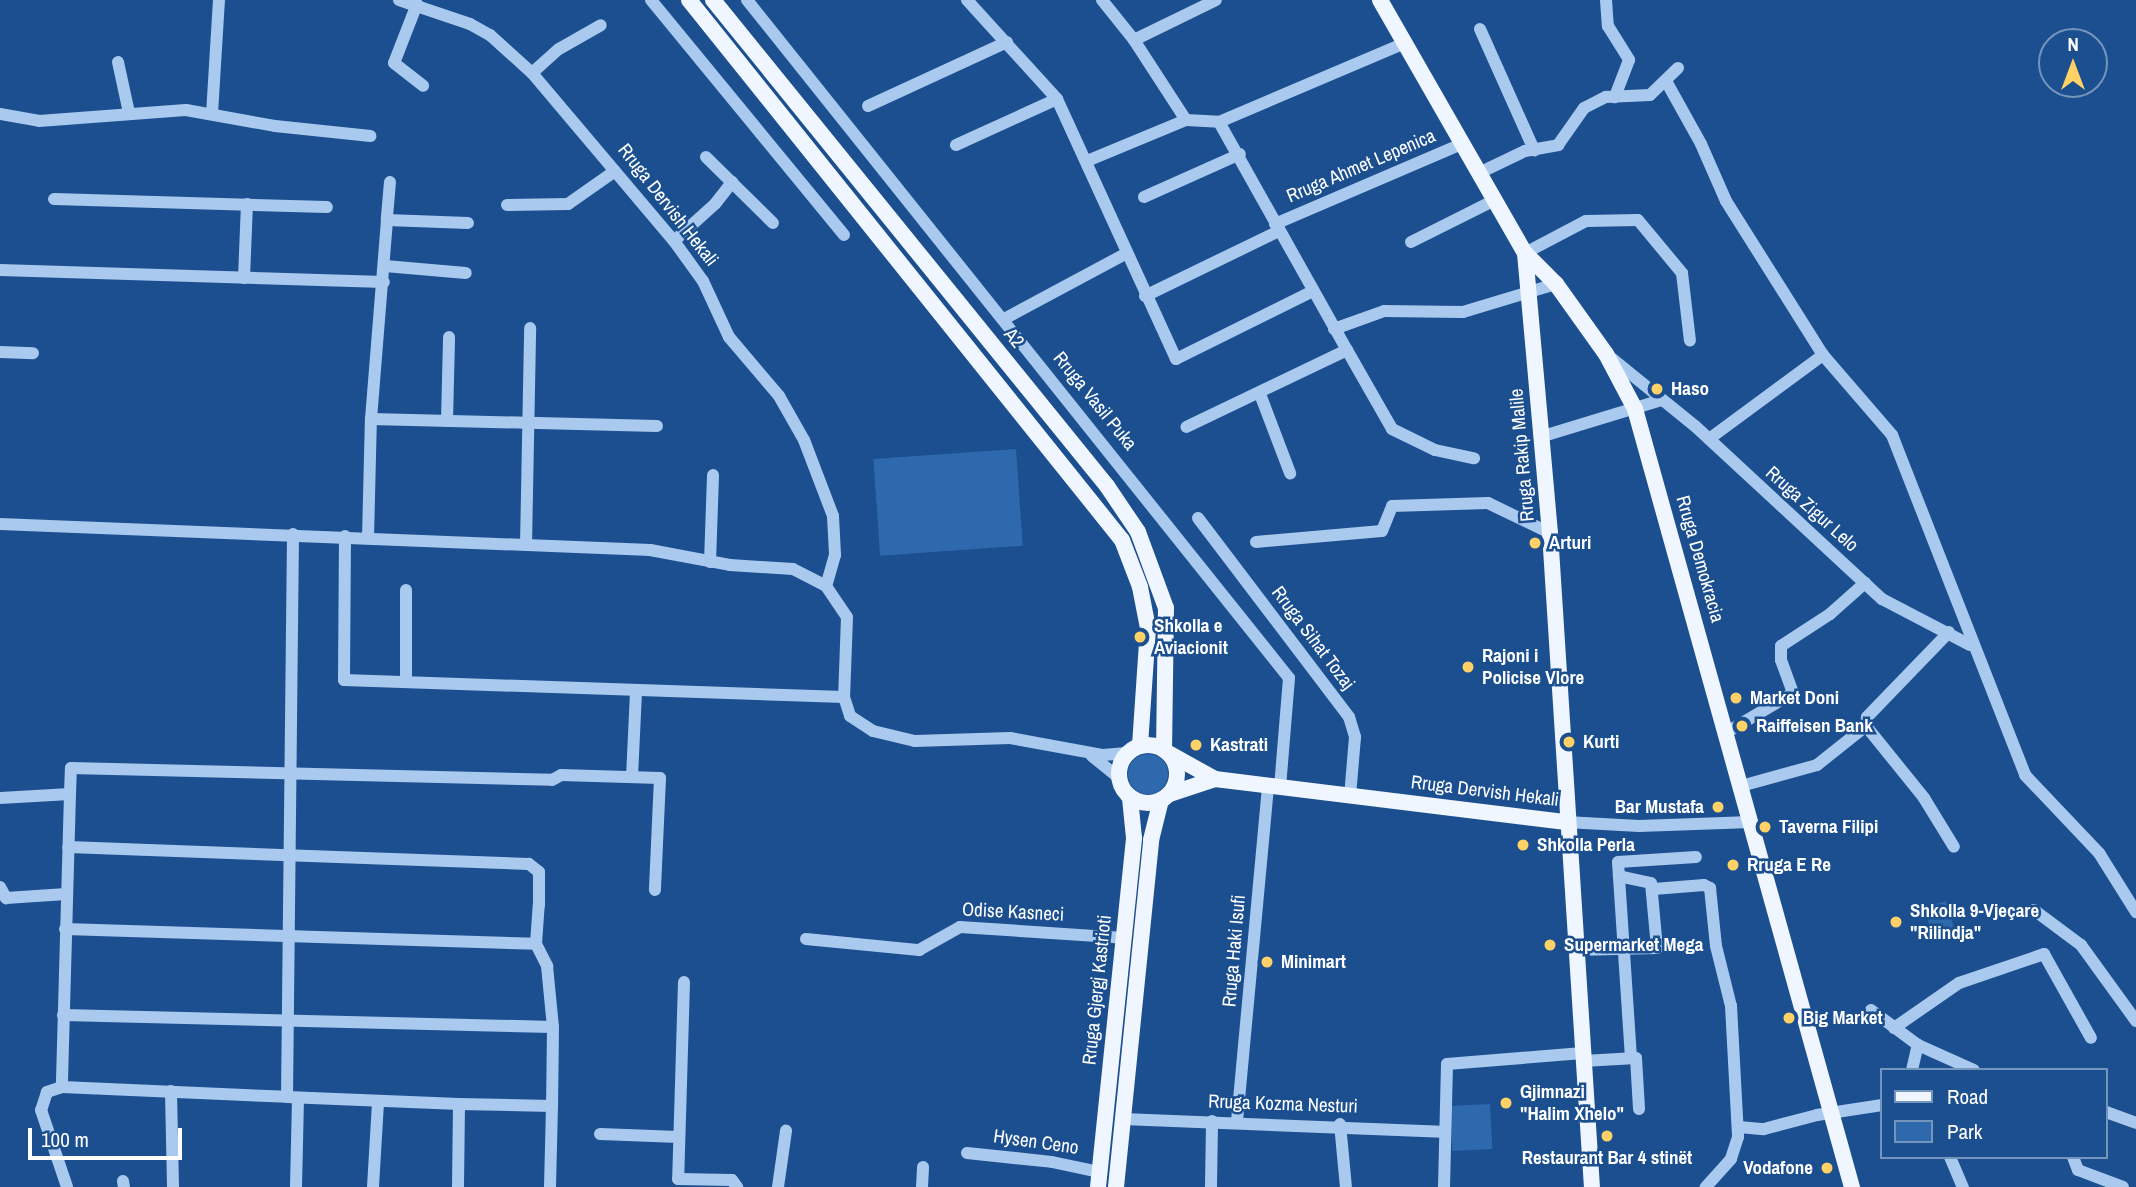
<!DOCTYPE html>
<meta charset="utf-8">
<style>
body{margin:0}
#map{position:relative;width:2136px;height:1187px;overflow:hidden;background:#1b4f8f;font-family:"Archivo Narrow",sans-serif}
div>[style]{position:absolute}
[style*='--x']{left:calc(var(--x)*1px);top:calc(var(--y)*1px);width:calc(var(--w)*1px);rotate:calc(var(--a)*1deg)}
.green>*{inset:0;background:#2e69ad;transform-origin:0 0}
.round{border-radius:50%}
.minor>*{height:12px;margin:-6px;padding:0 6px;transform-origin:6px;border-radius:6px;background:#a9c9ee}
.major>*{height:16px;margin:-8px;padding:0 8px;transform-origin:8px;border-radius:8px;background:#f0f6ff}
.major>.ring{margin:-8px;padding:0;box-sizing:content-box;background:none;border:16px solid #f0f6ff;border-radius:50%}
.dots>*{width:19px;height:19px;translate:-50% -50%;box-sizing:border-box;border:4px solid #1b4f8f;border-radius:50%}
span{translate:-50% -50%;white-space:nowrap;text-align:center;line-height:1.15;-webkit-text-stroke:5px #1b4f8f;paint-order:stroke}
.street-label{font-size:19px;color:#fff}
.poi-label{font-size:19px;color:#fff;font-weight:700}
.left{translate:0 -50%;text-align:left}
.right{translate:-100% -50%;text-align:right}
.legend{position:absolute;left:1880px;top:1068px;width:228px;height:91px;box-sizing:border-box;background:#1b4f8f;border:2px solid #7695bc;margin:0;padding:9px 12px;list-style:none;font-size:21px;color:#fff}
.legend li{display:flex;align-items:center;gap:14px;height:35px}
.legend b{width:35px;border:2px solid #7695bc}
.north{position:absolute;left:2038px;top:28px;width:70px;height:70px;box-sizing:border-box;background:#1b4f8f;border:2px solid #7695bc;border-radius:50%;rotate:0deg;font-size:19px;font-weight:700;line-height:28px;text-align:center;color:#fff}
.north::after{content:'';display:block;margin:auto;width:24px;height:32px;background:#ffd166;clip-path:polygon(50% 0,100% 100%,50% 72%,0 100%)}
.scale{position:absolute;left:28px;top:1128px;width:154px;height:32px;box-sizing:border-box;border:4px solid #fff;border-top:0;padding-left:9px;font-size:21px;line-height:24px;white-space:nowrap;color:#fff;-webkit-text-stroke:5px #1b4f8f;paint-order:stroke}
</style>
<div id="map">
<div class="green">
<div style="left:1016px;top:449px;width:97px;height:143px;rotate:86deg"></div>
<div class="round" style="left:1128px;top:754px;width:40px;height:40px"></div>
<div style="left:1946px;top:901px;width:31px;height:23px;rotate:73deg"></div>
<div style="left:1490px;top:1104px;width:45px;height:40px;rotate:87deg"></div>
</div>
<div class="minor">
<div style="--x:399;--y:0;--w:75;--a:18.7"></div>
<div style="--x:470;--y:24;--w:23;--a:29"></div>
<div style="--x:490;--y:35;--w:57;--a:42.1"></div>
<div style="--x:532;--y:73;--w:220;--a:49.8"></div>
<div style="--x:674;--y:241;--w:49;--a:54.1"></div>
<div style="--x:703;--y:281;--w:62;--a:65.1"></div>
<div style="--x:729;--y:337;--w:77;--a:49.7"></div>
<div style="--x:779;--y:396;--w:51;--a:60.4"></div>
<div style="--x:804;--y:440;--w:81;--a:69.1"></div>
<div style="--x:833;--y:516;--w:39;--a:87"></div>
<div style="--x:835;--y:555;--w:32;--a:106"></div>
<div style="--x:826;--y:586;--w:37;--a:56"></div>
<div style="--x:847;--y:617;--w:80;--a:92.1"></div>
<div style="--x:844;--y:697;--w:20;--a:72"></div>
<div style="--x:850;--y:716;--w:27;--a:33"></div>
<div style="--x:873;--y:731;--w:43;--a:13.4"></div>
<div style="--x:915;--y:741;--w:95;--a:-1.8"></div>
<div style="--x:1010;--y:738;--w:95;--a:10.4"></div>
<div style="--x:1103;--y:755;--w:24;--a:-5"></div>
<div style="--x:651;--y:0;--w:304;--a:50.6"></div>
<div style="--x:747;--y:0;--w:868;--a:51.36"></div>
<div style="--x:1289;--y:678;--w:109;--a:94.7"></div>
<div style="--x:967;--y:0;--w:134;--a:47.7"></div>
<div style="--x:1057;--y:99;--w:286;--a:65.4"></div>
<div style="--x:1176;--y:359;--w:151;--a:-26.4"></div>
<div style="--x:1102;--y:0;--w:51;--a:51.3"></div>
<div style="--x:1134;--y:40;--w:95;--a:57"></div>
<div style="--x:1606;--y:0;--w:26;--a:86"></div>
<div style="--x:1608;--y:26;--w:40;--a:58"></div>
<div style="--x:1629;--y:60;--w:40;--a:111"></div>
<div style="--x:417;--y:4;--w:63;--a:111.3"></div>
<div style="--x:394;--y:63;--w:37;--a:38"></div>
<div style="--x:1480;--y:29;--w:133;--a:65.9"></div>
<div style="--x:1134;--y:40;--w:91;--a:-26"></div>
<div style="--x:118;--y:62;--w:52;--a:77.8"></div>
<div style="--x:532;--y:73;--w:36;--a:-42"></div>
<div style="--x:559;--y:49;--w:48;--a:-29.7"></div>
<div style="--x:1666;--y:81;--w:72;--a:60.9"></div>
<div style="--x:1701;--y:144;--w:62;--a:66.3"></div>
<div style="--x:1726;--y:201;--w:182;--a:57.8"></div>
<div style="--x:1823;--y:355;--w:106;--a:49.2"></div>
<div style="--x:1892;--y:435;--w:365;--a:68.6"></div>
<div style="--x:2025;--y:775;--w:108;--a:46.5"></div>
<div style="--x:2099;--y:853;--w:70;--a:57.9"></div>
<div style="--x:868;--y:106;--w:153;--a:-24.7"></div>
<div style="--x:0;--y:114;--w:40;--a:10"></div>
<div style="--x:39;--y:121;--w:147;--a:-4.3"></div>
<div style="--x:186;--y:110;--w:90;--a:10.2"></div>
<div style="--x:275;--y:126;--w:96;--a:6"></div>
<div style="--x:212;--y:114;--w:114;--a:-86.5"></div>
<div style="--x:1219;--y:122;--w:202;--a:-23"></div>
<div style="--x:956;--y:145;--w:111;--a:-24.5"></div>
<div style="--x:706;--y:157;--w:94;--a:44.6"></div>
<div style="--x:1087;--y:161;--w:107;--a:-22.5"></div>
<div style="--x:1186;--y:120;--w:33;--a:3"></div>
<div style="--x:1219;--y:122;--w:261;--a:60.7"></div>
<div style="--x:1347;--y:350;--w:178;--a:154.4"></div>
<div style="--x:1479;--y:173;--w:51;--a:-25.6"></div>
<div style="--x:1525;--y:151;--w:34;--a:-10"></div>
<div style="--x:1558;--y:145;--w:45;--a:-54.9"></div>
<div style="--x:1584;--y:108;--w:25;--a:-27"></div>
<div style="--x:1606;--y:97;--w:44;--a:-2.6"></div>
<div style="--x:1650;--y:95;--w:39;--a:-44"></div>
<div style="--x:390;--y:182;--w:38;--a:95"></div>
<div style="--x:387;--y:220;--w:81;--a:2.1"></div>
<div style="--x:1144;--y:197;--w:105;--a:-24.1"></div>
<div style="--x:54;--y:199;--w:273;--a:1.7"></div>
<div style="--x:507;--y:205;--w:61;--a:-0.9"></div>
<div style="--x:568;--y:204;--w:57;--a:-35.1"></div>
<div style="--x:1275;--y:224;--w:203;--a:-23.2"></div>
<div style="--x:674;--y:241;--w:55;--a:-42.1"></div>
<div style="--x:715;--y:204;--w:28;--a:-52"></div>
<div style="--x:1411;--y:242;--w:94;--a:-26.6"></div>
<div style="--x:1525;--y:253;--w:69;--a:-27.7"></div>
<div style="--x:1586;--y:221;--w:52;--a:-1.1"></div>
<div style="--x:1638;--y:220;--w:69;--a:50.3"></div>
<div style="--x:1682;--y:273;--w:68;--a:83.3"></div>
<div style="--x:385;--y:266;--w:81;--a:4.9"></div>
<div style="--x:0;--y:270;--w:384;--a:1.8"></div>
<div style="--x:244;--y:278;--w:74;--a:-87.7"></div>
<div style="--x:1145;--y:296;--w:149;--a:-25.9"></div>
<div style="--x:1004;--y:319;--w:137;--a:-28.2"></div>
<div style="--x:1334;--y:329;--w:53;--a:-19.8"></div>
<div style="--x:1384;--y:311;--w:79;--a:0.7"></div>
<div style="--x:1463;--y:312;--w:97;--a:-16.8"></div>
<div style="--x:1347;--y:350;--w:91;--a:60.3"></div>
<div style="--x:1392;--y:429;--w:48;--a:26"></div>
<div style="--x:1435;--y:450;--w:40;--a:12"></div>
<div style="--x:0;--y:352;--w:33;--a:2"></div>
<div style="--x:1610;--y:357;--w:109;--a:39.1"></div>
<div style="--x:1695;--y:426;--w:255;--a:42.8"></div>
<div style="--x:1882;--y:599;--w:99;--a:27.6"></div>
<div style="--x:1260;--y:394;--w:85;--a:69.2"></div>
<div style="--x:371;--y:419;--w:286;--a:1.4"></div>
<div style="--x:447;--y:421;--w:84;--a:-88.6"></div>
<div style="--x:1540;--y:437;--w:127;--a:-16.9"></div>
<div style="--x:1709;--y:439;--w:142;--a:-36.4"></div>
<div style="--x:1198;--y:518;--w:250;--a:52.8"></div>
<div style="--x:1349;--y:717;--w:21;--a:73"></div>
<div style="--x:1355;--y:737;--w:59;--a:94.8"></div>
<div style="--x:0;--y:524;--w:651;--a:2.29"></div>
<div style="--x:650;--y:550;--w:81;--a:10.6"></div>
<div style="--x:730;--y:565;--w:63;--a:3.6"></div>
<div style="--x:793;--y:569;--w:37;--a:27"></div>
<div style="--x:293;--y:534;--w:563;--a:90.61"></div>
<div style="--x:287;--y:1097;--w:172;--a:2.3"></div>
<div style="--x:459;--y:1104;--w:83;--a:90.7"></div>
<div style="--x:345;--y:536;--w:144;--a:90.4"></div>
<div style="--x:344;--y:680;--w:500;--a:1.95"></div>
<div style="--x:368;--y:538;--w:119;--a:-88.6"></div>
<div style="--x:371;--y:419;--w:200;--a:-85.4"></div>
<div style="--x:1256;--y:542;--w:126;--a:-5"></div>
<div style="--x:1382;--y:531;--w:27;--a:-68"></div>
<div style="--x:1392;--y:506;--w:96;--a:-1.8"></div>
<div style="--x:1488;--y:503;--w:69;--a:25.8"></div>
<div style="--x:526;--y:545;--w:217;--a:-88.9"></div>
<div style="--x:710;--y:562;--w:87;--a:-88"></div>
<div style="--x:406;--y:590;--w:92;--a:90"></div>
<div style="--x:1866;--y:726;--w:92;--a:51.1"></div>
<div style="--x:1924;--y:798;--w:57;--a:58.5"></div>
<div style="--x:1727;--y:732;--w:77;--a:-30.6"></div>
<div style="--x:1793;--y:693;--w:35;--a:-110"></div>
<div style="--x:1781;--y:660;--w:14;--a:-90"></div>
<div style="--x:1781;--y:646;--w:59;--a:-33.1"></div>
<div style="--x:1830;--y:614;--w:47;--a:-41.5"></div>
<div style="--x:1092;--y:756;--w:33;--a:39"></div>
<div style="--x:632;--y:777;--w:86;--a:-87.3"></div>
<div style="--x:1741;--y:786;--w:79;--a:-15.4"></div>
<div style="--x:1817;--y:765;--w:63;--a:-38.5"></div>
<div style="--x:1866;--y:726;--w:9;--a:-84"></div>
<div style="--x:1867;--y:717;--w:118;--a:-46"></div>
<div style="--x:70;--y:794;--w:293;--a:91.6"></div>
<div style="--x:62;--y:1087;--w:225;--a:2.5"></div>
<div style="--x:0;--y:798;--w:70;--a:-3.3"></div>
<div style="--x:70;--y:794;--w:26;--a:-88"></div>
<div style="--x:71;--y:768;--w:481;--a:1.4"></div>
<div style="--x:552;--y:780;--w:10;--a:-29"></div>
<div style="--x:561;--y:775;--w:99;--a:1.7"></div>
<div style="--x:660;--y:778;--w:112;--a:92.6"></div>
<div style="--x:1566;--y:822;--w:73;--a:3.1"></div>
<div style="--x:1639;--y:826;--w:112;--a:-2"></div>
<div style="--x:0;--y:887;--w:13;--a:61"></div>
<div style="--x:6;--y:898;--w:60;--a:-3.8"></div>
<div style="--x:1654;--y:889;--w:50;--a:-4.6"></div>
<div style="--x:1704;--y:885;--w:7;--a:27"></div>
<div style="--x:1710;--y:888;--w:58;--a:84.1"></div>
<div style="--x:1716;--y:946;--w:62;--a:76"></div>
<div style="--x:1731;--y:1006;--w:131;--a:86.9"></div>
<div style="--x:1738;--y:1137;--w:23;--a:108"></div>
<div style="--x:1731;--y:1159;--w:38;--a:132"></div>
<div style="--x:2034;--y:910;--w:59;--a:36.7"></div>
<div style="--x:2081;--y:945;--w:94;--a:54.1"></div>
<div style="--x:65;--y:929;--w:471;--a:1.8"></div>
<div style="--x:536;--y:944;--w:39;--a:-86"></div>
<div style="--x:539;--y:905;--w:33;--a:-90"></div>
<div style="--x:539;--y:872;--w:13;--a:-141"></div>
<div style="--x:529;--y:864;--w:461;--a:-177.9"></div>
<div style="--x:806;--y:939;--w:114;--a:5.6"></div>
<div style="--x:919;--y:950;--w:47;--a:-29.3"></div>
<div style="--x:960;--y:927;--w:164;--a:3.8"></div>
<div style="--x:536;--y:944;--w:25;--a:63"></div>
<div style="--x:547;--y:966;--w:61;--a:84.4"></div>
<div style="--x:1575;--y:950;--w:82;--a:-1.4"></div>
<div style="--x:1657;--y:948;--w:65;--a:-95.3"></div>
<div style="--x:1651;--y:883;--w:33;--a:-168"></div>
<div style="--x:684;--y:982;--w:197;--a:91.7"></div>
<div style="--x:678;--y:1179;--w:54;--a:1.1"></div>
<div style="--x:732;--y:1180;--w:9;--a:54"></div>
<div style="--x:1871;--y:1010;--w:59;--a:36.7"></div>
<div style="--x:1918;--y:1045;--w:61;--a:24.1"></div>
<div style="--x:63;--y:1015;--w:490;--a:1.4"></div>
<div style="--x:553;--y:1027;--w:79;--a:90.7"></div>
<div style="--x:552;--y:1106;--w:93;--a:-178.8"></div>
<div style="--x:1894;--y:1028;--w:79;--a:-34.7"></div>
<div style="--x:1959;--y:983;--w:90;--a:-18.8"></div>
<div style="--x:2044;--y:954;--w:96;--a:60.8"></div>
<div style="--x:1631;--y:1058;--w:196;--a:-93.8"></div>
<div style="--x:1618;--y:862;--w:78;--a:-3.7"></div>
<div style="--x:1583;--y:1061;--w:53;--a:-3.2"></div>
<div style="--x:1636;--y:1058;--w:51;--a:86.6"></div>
<div style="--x:1912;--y:1070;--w:26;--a:-77"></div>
<div style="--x:62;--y:1087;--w:16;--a:162"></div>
<div style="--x:47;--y:1092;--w:19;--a:108"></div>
<div style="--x:41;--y:1110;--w:81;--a:71.3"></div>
<div style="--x:171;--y:1091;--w:96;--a:88.8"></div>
<div style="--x:2106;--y:1112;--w:32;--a:20"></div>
<div style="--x:1123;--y:1119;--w:319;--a:2.3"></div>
<div style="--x:1237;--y:1121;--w:337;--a:-84.7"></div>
<div style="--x:1340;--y:1124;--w:63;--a:84.6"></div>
<div style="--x:1739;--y:1127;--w:25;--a:5"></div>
<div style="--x:1764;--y:1129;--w:55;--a:-14.8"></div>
<div style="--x:1817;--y:1115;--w:66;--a:-8.7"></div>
<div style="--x:600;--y:1134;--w:79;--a:2.2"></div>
<div style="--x:967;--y:1153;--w:85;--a:6"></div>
<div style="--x:1052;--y:1162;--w:49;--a:11.8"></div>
<div style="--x:1950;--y:1157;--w:33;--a:67"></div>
<div style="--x:2073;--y:1157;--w:14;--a:69"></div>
<div style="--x:2078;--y:1170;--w:48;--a:20.7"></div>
<div style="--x:123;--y:1181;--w:6;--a:81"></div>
<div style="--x:296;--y:1187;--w:89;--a:-88.7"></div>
<div style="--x:373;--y:1187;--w:85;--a:-86.6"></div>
<div style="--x:550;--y:1187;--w:81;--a:-88.6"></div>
<div style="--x:778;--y:1187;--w:57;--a:-81.9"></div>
<div style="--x:922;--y:1187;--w:20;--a:-87"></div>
<div style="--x:1211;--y:1187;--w:66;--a:-89.1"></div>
<div style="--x:1444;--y:1187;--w:123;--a:-88.6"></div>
<div style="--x:1447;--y:1064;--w:136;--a:-4.6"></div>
</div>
<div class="major">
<div style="--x:689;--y:0;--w:692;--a:51.28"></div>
<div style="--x:1122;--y:540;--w:50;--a:69"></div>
<div style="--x:1140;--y:587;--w:42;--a:79"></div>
<div style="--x:1148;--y:628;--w:118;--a:93.9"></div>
<div style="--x:713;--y:0;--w:626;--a:50.97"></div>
<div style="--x:1107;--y:486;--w:55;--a:56"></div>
<div style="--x:1138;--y:532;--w:81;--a:69.8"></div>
<div style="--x:1166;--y:608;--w:142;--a:90.8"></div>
<div style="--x:1380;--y:0;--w:292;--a:60.2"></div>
<div style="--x:1525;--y:253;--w:44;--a:45"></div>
<div style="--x:1556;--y:284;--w:86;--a:54.5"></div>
<div style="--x:1606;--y:354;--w:62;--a:62.2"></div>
<div style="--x:1635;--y:409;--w:808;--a:74.42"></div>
<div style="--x:1525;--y:253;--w:281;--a:84.9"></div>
<div style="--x:1550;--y:533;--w:655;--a:86.33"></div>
<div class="ring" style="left:1119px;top:745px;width:42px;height:42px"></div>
<div style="--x:1170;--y:754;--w:51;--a:29.1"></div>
<div style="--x:1215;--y:779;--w:354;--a:7"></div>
<div style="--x:1170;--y:794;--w:47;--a:-18.4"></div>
<div style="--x:1098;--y:1187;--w:351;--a:-84.1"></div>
<div style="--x:1134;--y:838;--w:40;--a:-95.7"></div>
<div style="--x:1116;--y:1187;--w:349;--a:-84.2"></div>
<div style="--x:1151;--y:840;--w:41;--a:-76"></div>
</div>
<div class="dots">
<div style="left:1657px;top:389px;background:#ffd166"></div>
<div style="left:1535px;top:543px;background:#ffd166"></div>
<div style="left:1140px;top:637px;background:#ffd166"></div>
<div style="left:1468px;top:667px;background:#ffd166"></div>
<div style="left:1736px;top:698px;background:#ffd166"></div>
<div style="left:1742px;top:726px;background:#ffd166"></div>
<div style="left:1569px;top:742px;background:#ffd166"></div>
<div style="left:1196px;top:745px;background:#ffd166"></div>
<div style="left:1718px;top:807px;background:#ffd166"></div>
<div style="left:1765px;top:827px;background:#ffd166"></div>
<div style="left:1523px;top:845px;background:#ffd166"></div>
<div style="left:1733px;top:865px;background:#ffd166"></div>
<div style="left:1896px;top:922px;background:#ffd166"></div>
<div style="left:1550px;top:945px;background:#ffd166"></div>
<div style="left:1267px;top:962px;background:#ffd166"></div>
<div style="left:1789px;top:1018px;background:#ffd166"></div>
<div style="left:1506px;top:1103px;background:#ffd166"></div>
<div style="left:1607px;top:1136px;background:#ffd166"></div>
<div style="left:1827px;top:1168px;background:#ffd166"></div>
</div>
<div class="street-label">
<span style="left:1361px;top:166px;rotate:-23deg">Rruga Ahmet Lepenica</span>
<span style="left:668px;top:205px;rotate:52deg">Rruga Dervish Hekali</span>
<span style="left:1014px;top:338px;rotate:51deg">A2</span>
<span style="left:1095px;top:401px;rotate:51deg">Rruga Vasil Puka</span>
<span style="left:1522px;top:455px;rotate:-95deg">Rruga Rakip Malile</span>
<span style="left:1812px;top:509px;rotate:42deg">Rruga Zigur Lelo</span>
<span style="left:1700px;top:559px;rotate:74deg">Rruga Demokracia</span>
<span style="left:1313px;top:638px;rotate:53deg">Rruga Sihat Tozaj</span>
<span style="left:1485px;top:791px;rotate:7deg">Rruga Dervish Hekali</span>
<span style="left:1013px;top:912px;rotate:3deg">Odise Kasneci</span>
<span style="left:1234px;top:951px;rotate:-85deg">Rruga Haki Isufi</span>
<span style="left:1097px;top:990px;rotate:-84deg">Rruga Gjergj Kastrioti</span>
<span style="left:1283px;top:1104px;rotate:2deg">Rruga Kozma Nesturi</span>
<span style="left:1036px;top:1142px;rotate:8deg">Hysen Ceno</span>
</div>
<div class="poi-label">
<span class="left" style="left:1671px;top:389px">Haso</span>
<span class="left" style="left:1549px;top:543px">Arturi</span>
<span class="left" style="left:1154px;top:637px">Shkolla e<br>Aviacionit</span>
<span class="left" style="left:1482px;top:667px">Rajoni i<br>Policise Vlore</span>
<span class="left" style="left:1750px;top:698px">Market Doni</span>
<span class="left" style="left:1756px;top:726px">Raiffeisen Bank</span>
<span class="left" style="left:1583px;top:742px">Kurti</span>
<span class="left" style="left:1210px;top:745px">Kastrati</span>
<span class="right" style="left:1704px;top:807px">Bar Mustafa</span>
<span class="left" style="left:1779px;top:827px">Taverna Filipi</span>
<span class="left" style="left:1537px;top:845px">Shkolla Perla</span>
<span class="left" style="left:1747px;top:865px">Rruga E Re</span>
<span class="left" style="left:1910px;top:922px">Shkolla 9-Vjeçare<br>"Rilindja"</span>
<span class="left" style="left:1564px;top:945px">Supermarket Mega</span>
<span class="left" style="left:1281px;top:962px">Minimart</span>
<span class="left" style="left:1803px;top:1018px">Big Market</span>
<span class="left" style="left:1520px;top:1103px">Gjimnazi<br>"Halim Xhelo"</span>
<span style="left:1607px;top:1158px">Restaurant Bar 4 stinët</span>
<span class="right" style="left:1813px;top:1168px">Vodafone</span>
</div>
<ul class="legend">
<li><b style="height:9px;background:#f0f6ff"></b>Road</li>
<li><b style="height:19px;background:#2e69ad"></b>Park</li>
</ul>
<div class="north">N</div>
<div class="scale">100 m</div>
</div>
